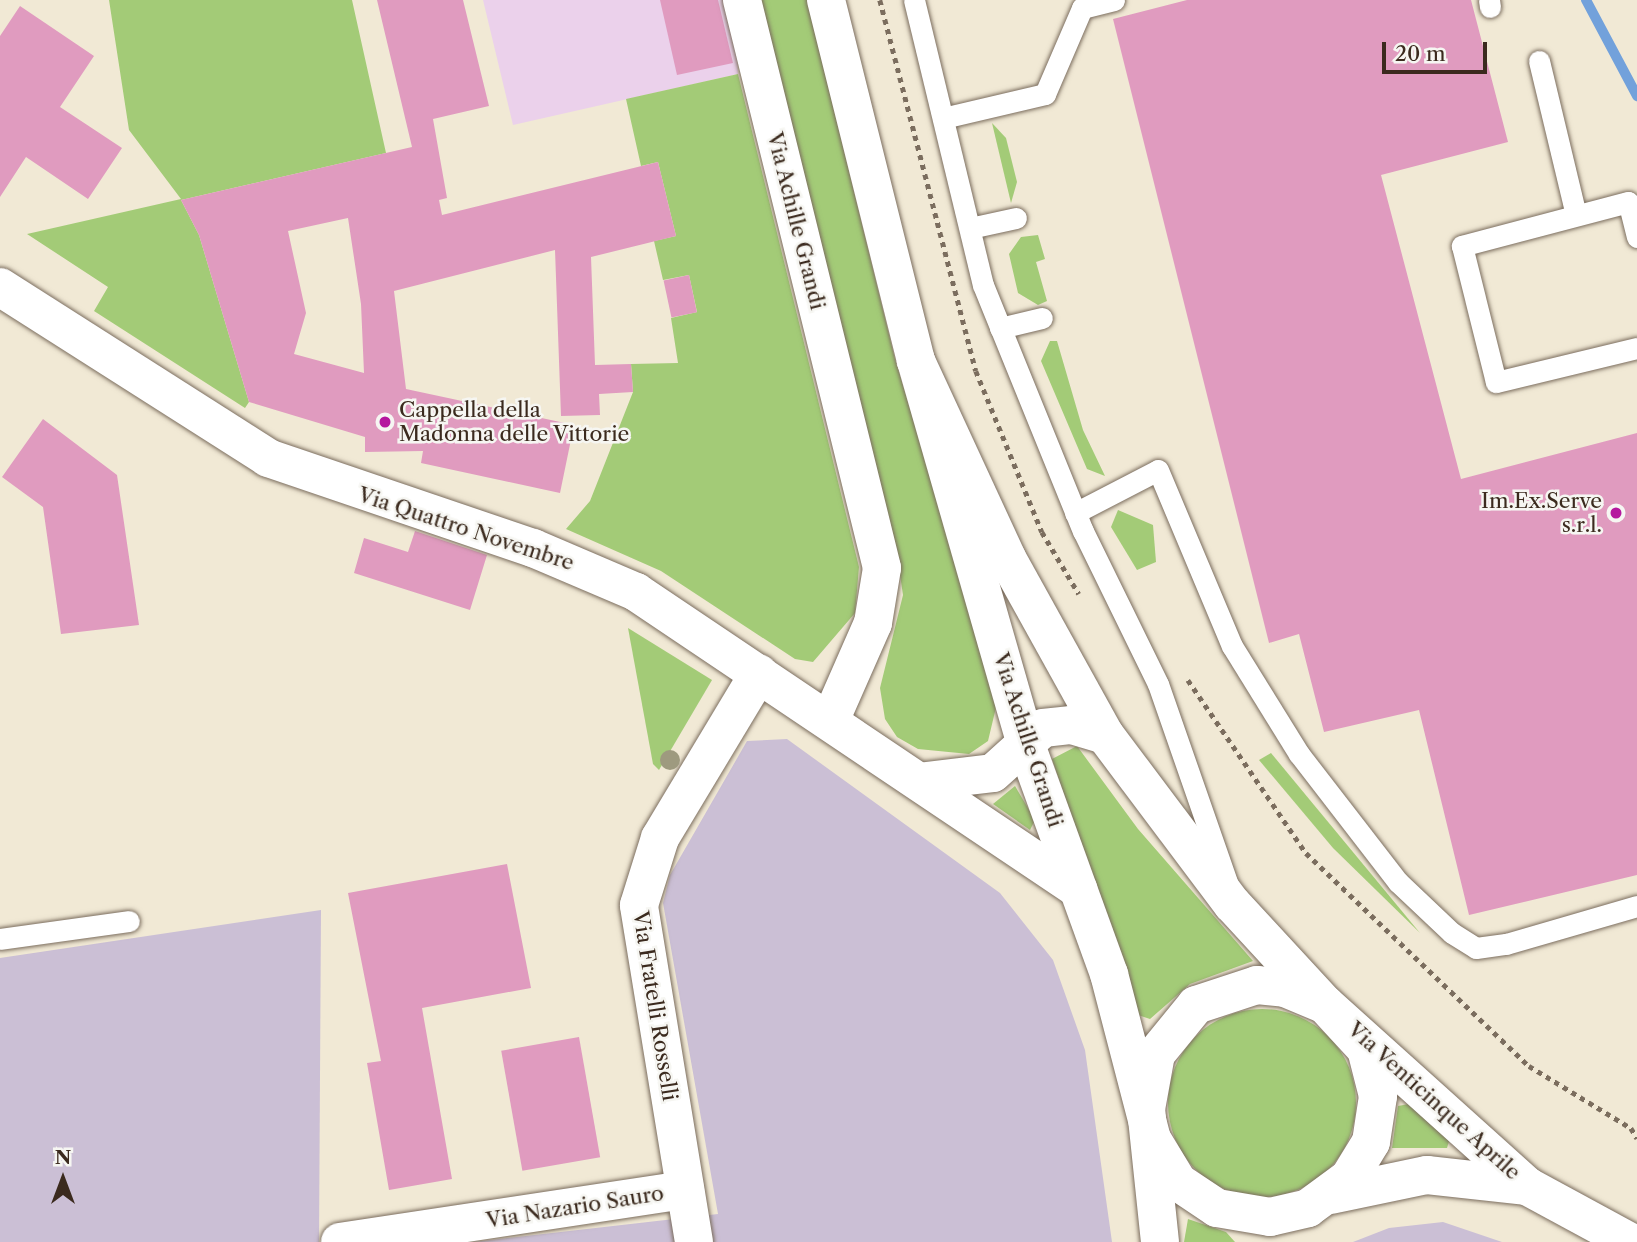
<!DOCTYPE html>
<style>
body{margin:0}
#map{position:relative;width:1637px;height:1242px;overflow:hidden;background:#f1e9d5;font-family:"Libre Caslon Text",serif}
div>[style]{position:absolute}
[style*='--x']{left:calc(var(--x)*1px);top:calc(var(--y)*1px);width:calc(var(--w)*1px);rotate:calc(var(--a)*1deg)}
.built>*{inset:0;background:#ebd1eb}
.industrial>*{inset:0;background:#cbbfd5}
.green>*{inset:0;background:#a3cb77}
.round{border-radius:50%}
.stream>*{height:10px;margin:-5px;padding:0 5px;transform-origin:5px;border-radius:5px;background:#72a1db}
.building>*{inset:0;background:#e09bbf;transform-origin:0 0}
.path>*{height:4.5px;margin-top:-2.25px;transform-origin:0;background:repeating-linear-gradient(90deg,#7b6d5e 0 5px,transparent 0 10px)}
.roads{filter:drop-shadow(0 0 2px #7b6d5e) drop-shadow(0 0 2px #7b6d5e)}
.lane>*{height:21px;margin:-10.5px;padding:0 10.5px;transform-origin:10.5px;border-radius:10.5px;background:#fff}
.street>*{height:38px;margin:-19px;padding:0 19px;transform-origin:19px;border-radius:19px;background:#fff}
.secondary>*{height:38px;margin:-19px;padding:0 19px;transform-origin:19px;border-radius:19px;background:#fff}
.trees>*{width:20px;height:20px;margin:-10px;border-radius:50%;background:#9e9a7f}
.dots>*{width:19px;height:19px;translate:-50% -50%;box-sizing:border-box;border:4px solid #f6f6f2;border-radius:50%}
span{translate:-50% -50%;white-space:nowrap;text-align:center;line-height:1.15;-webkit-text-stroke:5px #f6f6f2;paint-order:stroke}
.street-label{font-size:21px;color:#3b2a1e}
.poi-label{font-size:21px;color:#3b2a1e}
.left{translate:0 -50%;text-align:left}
.right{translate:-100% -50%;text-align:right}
.north{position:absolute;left:28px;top:1144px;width:70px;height:70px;-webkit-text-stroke:5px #f6f6f2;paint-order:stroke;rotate:0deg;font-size:19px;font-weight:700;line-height:28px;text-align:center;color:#3b2a1e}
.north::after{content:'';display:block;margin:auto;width:24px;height:32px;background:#3b2a1e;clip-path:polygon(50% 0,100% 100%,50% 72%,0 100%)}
.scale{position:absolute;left:1382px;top:42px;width:105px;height:32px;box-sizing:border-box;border:4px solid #3b2a1e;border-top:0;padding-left:9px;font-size:21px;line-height:24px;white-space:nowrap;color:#3b2a1e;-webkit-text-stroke:5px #f6f6f2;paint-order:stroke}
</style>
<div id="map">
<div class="built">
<div style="clip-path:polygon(483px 0,736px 0,738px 74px,513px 125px)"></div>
</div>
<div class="industrial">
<div style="clip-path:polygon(787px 739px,1000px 893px,1053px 960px,1085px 1050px,1112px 1242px,473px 1242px,718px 1214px,663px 903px,670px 875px,747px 741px)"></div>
<div style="clip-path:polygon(321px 910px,319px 1242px,0 1242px,0 958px)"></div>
<div style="clip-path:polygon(1443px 1222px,1502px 1242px,1353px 1242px,1389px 1228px)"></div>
</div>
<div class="green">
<div style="clip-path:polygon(109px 0,352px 0,386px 153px,181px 200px,199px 235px,249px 402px,245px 408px,94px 311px,108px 287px,27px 234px,181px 199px,129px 130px)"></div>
<div style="clip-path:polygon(761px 0,807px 0,895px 359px,998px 699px,988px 741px,969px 754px,918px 749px,897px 737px,885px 719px,880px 688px,903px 595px,899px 568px)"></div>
<div style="clip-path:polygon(738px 74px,859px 567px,855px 613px,813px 662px,795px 659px,661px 571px,566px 529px,590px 501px,633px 392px,631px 364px,678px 363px,671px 318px,697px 312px,689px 275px,663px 280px,654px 241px,676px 236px,658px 162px,641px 166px,626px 99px)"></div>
<div style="clip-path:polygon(992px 123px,1006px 138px,1017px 182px,1011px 203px)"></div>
<div style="clip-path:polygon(1038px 235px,1045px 259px,1036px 262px,1047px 301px,1038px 305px,1018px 293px,1009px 254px,1021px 237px)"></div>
<div style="clip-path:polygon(1050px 341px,1057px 341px,1083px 430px,1105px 476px,1087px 469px,1041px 361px)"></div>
<div style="clip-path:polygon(1118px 510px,1153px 525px,1156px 562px,1137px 570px,1111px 527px)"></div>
<div style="clip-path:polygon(628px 628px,712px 680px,659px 770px,653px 764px)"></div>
<div style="clip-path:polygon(1077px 746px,1138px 829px,1253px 961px,1190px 984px,1150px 1019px,1138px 1015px,1052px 759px)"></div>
<div style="clip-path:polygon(1271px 753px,1420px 933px,1333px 848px,1259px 760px)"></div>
<div style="clip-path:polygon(1015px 786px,1035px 820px,1030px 830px,993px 804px)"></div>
<div class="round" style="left:1168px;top:1009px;width:188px;height:188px"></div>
<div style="clip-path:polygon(1409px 1104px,1450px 1138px,1447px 1148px,1392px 1148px,1398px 1106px)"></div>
<div style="clip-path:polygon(1188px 1219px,1226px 1232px,1235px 1242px,1184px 1242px)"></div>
</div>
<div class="stream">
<div style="--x:1586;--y:0;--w:109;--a:62"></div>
</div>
<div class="building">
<div style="clip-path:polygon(evenodd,377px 0,463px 0,489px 106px,433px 119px,447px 198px,439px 200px,442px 215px,658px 162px,676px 236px,591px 257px,595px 365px,631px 364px,633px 392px,599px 394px,600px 415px,561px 416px,555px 250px,394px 291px,406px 389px,574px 425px,560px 493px,421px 463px,423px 451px,365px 452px,365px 437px,249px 402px,199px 235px,181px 200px,412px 147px,377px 0,348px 218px,361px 304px,364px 373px,294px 354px,306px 313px,288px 231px,348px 218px)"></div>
<div style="clip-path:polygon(660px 0,718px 0,733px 63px,677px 75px)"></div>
<div style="clip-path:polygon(1187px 0,1471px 0,1508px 142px,1381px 175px,1461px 479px,1637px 433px,1637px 875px,1469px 915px,1419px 710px,1324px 732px,1299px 634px,1269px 643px,1113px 19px)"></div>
<div style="clip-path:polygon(20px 6px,94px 56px,60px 107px,122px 148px,88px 199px,26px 157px,0 197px,0 36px)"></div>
<div style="left:689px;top:275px;width:38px;height:26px;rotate:78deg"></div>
<div style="clip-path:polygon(43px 419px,117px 475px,139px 625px,61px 634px,43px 507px,2px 477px)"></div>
<div style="clip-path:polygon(415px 531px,487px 555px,470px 610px,354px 573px,364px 538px,408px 552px)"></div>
<div style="clip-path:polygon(507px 864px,531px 988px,422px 1008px,452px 1179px,389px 1190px,367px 1063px,381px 1061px,348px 893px)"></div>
<div style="left:579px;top:1037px;width:122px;height:79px;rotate:80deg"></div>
</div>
<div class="path">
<div style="--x:880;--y:0;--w:383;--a:75.5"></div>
<div style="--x:976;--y:371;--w:174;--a:67.7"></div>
<div style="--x:1042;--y:532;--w:72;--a:59.2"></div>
<div style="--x:1188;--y:680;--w:209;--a:55.7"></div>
<div style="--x:1306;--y:853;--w:308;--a:43.7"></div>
<div style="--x:1529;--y:1066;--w:119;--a:31.3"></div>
<div style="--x:1631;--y:1128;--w:12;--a:59"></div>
</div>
<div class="roads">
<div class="lane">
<div style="--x:914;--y:0;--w:293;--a:76.4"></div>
<div style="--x:983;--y:285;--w:266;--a:67.9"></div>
<div style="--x:1083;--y:531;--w:170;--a:63.9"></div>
<div style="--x:1158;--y:684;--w:216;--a:70.8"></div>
<div style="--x:1489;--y:0;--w:7;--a:82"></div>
<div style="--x:1539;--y:61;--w:158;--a:76.5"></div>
<div style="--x:943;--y:118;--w:105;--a:-13.2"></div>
<div style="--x:1045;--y:94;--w:94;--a:-66.7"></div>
<div style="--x:1082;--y:8;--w:33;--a:-14"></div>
<div style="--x:970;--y:228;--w:47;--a:-12.3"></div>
<div style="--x:1637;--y:237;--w:36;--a:-104"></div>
<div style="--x:1628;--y:202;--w:172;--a:165.2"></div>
<div style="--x:1462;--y:246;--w:140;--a:76"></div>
<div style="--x:1496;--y:382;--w:145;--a:-13.6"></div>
<div style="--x:1000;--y:328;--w:43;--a:-13.4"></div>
<div style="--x:1075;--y:513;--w:93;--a:-27.4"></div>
<div style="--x:1158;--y:470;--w:191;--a:67.2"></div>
<div style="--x:1232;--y:646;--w:127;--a:58.2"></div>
<div style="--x:1299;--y:754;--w:162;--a:52.3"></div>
<div style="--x:1398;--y:882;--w:74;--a:43.4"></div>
<div style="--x:1452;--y:933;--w:28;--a:32"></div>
<div style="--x:1476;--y:948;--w:30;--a:-8"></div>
<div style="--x:1506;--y:944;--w:136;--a:-16.2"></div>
<div style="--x:0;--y:939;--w:130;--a:-7.9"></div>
</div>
<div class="street">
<div style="--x:742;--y:0;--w:585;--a:76.15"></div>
<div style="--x:882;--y:568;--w:56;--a:99.3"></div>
<div style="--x:873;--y:623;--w:107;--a:113.7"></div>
<div style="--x:0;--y:287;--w:318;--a:32.5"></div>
<div style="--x:268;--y:458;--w:280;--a:18.8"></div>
<div style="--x:533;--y:548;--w:112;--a:23.1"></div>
<div style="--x:636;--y:592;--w:533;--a:33.9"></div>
<div style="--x:926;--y:781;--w:67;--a:-6.8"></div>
<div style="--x:993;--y:773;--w:67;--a:-42"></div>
<div style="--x:1043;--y:728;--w:29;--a:-6"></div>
<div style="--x:1072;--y:725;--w:34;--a:17"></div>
<div style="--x:340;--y:1242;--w:349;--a:-8.6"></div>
<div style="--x:694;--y:1242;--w:341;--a:-99.3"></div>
<div style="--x:639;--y:905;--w:70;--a:-72.6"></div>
<div style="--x:660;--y:838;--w:192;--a:-59"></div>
</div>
<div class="secondary">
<div style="--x:826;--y:0;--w:372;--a:76"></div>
<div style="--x:916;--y:361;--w:396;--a:74"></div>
<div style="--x:1025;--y:742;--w:247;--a:70.1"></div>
<div style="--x:1109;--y:974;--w:171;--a:75.4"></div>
<div style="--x:1152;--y:1139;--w:50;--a:58.8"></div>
<div style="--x:1178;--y:1182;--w:47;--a:33.7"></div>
<div style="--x:1217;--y:1208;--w:54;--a:9.6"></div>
<div style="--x:1270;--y:1217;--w:39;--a:-13"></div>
<div style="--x:1308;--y:1208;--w:51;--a:-36.2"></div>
<div style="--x:1349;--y:1178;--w:42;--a:-58.6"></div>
<div style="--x:1371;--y:1142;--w:47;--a:-81.3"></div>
<div style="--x:1378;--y:1096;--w:49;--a:-104.3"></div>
<div style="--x:1366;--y:1049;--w:197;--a:-132.7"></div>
<div style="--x:1232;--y:904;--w:211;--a:-126.9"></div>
<div style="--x:1105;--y:735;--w:202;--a:-119"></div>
<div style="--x:1007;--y:558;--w:217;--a:-114.8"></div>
<div style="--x:1331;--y:1195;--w:98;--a:-11.8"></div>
<div style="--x:1427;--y:1175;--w:101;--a:6.3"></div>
<div style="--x:1160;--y:1242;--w:134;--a:-96"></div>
<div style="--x:1146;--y:1109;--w:56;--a:-79.7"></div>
<div style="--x:1156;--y:1054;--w:63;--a:-50.8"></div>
<div style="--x:1196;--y:1005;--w:64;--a:-18.2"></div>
<div style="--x:1257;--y:985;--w:28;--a:6"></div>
<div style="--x:1285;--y:988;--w:44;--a:22.5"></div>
<div style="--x:1326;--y:1005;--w:270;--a:42"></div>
<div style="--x:1527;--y:1186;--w:117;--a:28.5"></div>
</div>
</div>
<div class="trees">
<div style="left:670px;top:760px"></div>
</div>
<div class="dots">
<div style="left:385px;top:422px;background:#b5179e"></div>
<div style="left:1616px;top:513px;background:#b5179e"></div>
</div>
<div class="street-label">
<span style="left:796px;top:221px;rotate:76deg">Via Achille Grandi</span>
<span style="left:466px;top:529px;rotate:18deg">Via Quattro Novembre</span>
<span style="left:1028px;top:740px;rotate:72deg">Via Achille Grandi</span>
<span style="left:655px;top:1006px;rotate:81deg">Via Fratelli Rosselli</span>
<span style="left:1434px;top:1101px;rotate:42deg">Via Venticinque Aprile</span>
<span style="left:575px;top:1207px;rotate:-9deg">Via Nazario Sauro</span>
</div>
<div class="poi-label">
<span class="left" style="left:399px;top:422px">Cappella della<br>Madonna delle Vittorie</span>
<span class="right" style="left:1602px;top:513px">Im.Ex.Serve<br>s.r.l.</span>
</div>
<div class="north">N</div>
<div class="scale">20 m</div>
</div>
